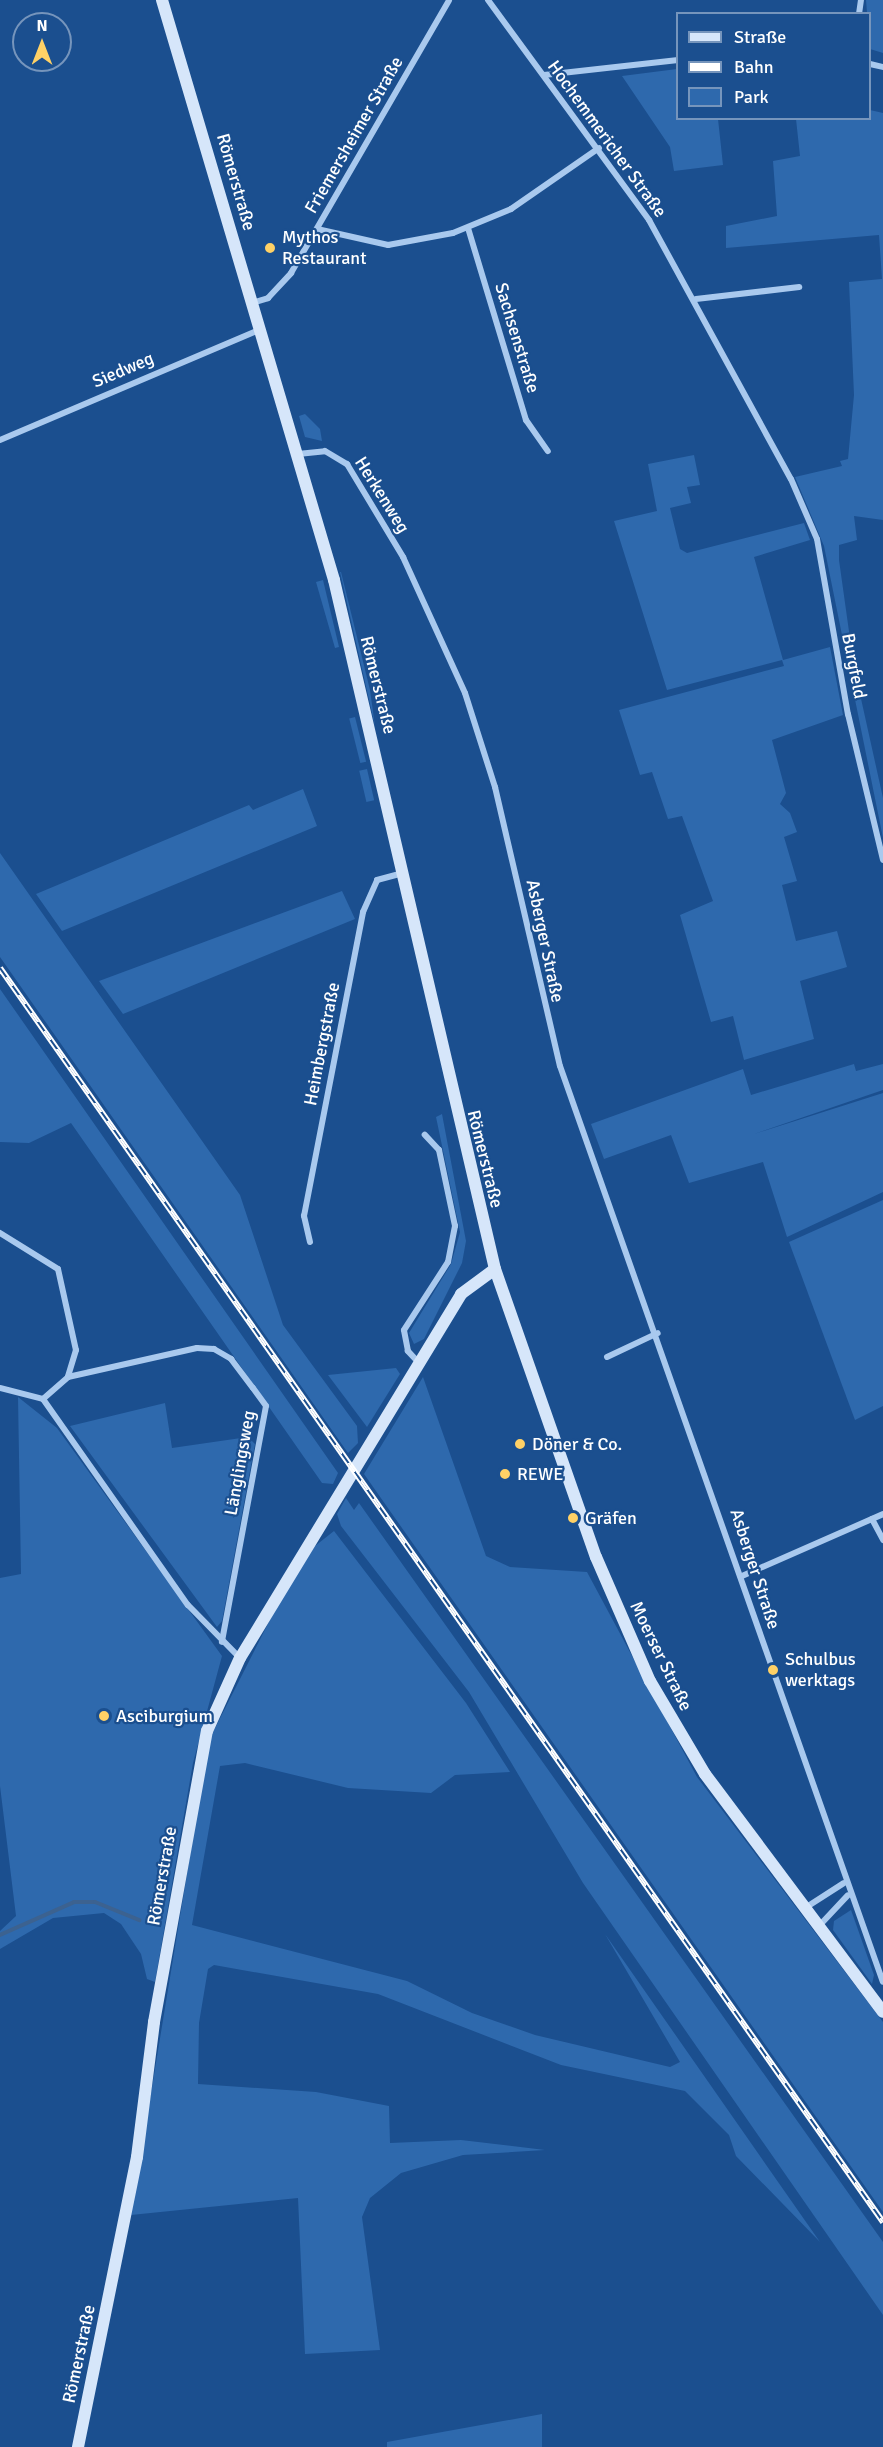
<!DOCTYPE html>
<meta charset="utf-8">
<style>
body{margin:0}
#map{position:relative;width:883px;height:2447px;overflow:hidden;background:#1b4f8f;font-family:Signika,sans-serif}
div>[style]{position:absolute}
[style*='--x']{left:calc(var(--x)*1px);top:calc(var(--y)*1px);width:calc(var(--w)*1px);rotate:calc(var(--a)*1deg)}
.green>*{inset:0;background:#2e69ad;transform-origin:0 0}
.stream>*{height:4px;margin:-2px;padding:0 2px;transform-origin:2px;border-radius:2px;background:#3c6290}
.street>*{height:6px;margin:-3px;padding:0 3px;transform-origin:3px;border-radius:3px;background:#a9c9ee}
.secondary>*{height:12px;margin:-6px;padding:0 6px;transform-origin:6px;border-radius:6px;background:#d6e6fa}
.rail>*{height:6px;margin-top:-3px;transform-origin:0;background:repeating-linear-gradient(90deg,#1b4f8f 0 11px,#fff 0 22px);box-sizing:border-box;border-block:2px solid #fff}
.dots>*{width:16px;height:16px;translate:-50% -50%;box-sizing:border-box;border:3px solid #1b4f8f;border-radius:50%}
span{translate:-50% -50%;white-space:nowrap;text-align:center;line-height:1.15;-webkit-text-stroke:4.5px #1b4f8f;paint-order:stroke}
.street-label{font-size:18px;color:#fff}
.poi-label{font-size:18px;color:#fff}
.left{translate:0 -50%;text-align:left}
.legend{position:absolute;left:676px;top:12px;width:195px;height:108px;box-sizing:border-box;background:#1b4f8f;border:2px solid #7695bc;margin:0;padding:8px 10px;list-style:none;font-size:18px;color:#fff}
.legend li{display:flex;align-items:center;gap:12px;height:30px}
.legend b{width:30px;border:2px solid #7695bc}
.north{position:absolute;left:12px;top:12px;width:60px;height:60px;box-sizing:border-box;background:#1b4f8f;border:2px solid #7695bc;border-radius:50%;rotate:0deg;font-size:16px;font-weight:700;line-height:24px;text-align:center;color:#fff}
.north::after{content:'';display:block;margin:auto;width:21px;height:27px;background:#ffd166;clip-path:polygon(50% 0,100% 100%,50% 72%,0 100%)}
</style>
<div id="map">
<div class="green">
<div style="clip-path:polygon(866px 0,883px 0,883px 53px,870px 49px)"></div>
<div style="clip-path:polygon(677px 69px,678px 118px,718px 119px,723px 165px,674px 171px,670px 147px,622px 76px)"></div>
<div style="clip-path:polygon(870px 110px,883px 113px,883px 520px,854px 516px,857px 540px,839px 545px,839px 560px,854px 667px,883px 798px,883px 838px,824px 546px,795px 477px,842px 466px,840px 461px,848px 459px,854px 395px,849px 282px,882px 279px,879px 235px,726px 248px,726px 226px,777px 216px,773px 161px,800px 156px,796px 119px,870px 118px)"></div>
<div style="clip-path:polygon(305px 414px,320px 429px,322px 441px,305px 437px,299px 416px)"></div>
<div style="clip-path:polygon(694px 455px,700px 485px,687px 487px,691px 503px,670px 508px,680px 549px,687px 553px,804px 523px,810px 540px,754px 557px,783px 660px,830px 647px,843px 715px,772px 740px,786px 793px,780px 804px,790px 813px,797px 832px,784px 837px,797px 881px,782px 885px,796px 941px,837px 931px,847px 967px,800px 981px,814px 1039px,744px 1060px,733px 1016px,711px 1022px,680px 915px,713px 901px,682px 816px,668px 819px,652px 772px,640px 775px,619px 710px,784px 666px,782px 660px,667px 690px,614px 521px,657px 511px,648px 464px)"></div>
<div style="clip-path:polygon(340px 572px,341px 572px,370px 690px,375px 726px)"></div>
<div style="clip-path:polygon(323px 580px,339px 647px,335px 648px,316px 582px)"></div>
<div style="left:355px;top:717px;width:46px;height:6px;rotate:76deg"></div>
<div style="left:367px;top:769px;width:32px;height:8px;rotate:77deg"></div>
<div style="clip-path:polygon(303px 789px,317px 826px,62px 931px,36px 894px,249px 805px,253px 810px)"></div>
<div style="clip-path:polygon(0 853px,240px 1195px,283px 1325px,357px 1426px,358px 1443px,348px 1453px,0 957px)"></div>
<div style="clip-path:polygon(342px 891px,355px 919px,123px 1014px,99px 981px)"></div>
<div style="clip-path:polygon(0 989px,338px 1473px,333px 1484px,322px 1483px,71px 1123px,29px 1143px,0 1142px)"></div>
<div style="clip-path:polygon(854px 1064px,856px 1071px,883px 1064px,883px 1090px,754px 1134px,883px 1093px,883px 1192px,787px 1237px,763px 1162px,689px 1183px,671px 1135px,604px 1159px,591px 1124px,743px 1069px,751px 1095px)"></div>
<div style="clip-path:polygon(442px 1114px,466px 1241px,462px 1263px,424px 1339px,414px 1344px,409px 1333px,451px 1264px,460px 1232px,436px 1117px)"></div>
<div style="clip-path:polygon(883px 1200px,883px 1406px,855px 1420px,789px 1242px)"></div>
<div style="clip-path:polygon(396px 1368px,400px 1374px,367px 1427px,328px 1375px)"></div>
<div style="clip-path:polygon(423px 1377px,486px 1556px,510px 1567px,587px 1572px,697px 1777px,883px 2022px,883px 2212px,364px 1474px)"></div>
<div style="clip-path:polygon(18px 1397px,57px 1428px,222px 1656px,193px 1763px,155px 1982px,147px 1979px,141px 1954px,121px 1924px,104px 1913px,53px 1918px,0 1949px,0 1931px,16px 1916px,0 1786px,0 1578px,21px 1574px)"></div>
<div style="clip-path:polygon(165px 1403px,172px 1448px,248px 1437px,255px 1444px,222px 1621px,217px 1627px,70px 1426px)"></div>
<div style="clip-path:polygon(346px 1498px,354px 1510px,359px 1503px,883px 2242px,883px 2315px,583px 1883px,469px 1692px,341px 1526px,337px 1514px)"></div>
<div style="clip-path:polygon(334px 1531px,466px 1703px,510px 1772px,455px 1775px,431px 1793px,348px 1788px,245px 1763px,220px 1766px,192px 1925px,407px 1981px,472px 2013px,535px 2035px,670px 2067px,680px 2062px,605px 1934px,820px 2242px,736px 2156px,729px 2135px,685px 2091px,561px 2065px,378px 1994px,214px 1965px,208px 1969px,199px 2023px,198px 2084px,316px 2092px,389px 2106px,390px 2143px,461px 2140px,545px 2150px,463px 2155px,401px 2173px,370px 2198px,362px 2217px,380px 2350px,305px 2354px,298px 2198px,131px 2215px,209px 1740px,277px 1606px,315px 1546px)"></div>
<div style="clip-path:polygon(851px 1910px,874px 1975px,872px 1984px,833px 1930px,834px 1921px)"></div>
<div style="clip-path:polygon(542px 2414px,542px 2447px,387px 2447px,387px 2442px)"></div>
</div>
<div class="stream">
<div style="--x:0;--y:1935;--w:81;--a:-24"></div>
<div style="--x:74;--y:1902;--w:21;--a:0"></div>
<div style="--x:95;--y:1902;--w:48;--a:22.2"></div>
</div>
<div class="street">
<div style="--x:488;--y:0;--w:273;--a:53.8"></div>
<div style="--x:649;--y:220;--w:295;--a:61.3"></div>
<div style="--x:791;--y:479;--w:65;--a:66.6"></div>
<div style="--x:817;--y:539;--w:178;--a:80"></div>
<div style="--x:848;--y:714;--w:150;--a:76.5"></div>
<div style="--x:859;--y:14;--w:14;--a:-82"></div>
<div style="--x:870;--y:64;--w:13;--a:13"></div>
<div style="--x:544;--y:75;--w:135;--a:-6.4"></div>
<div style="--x:468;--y:228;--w:201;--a:73.2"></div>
<div style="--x:526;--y:420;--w:38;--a:55"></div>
<div style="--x:317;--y:229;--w:73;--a:12.7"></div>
<div style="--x:388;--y:245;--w:66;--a:-10.5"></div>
<div style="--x:453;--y:233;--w:63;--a:-22.5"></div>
<div style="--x:511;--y:209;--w:107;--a:-34.7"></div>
<div style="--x:696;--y:299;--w:104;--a:-6.6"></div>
<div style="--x:252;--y:303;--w:17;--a:-17"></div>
<div style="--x:268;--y:298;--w:34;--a:-47"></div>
<div style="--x:291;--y:273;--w:315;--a:-59.9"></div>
<div style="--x:0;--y:440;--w:281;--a:-23"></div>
<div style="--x:298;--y:454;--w:27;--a:-6"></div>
<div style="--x:325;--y:451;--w:26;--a:31"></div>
<div style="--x:347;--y:464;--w:109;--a:58.9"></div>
<div style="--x:403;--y:557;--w:149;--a:65.5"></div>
<div style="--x:465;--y:693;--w:99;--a:72.3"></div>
<div style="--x:495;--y:787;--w:286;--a:76.9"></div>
<div style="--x:560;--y:1066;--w:971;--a:70.58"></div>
<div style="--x:0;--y:1233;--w:68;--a:31.8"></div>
<div style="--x:58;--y:1269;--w:83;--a:77.5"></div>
<div style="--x:76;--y:1350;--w:28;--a:107"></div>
<div style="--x:310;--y:1242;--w:27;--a:-103"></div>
<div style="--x:304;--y:1216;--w:310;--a:-79"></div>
<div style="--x:363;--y:912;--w:35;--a:-66"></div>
<div style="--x:377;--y:880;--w:27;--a:-15"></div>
<div style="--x:607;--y:1357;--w:56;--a:-25.2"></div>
<div style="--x:420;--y:1364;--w:18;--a:-133"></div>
<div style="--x:408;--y:1351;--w:21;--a:-101"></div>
<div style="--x:404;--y:1330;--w:81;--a:-57.1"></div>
<div style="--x:448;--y:1262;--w:37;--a:-79"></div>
<div style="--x:455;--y:1226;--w:78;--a:-101.9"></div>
<div style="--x:439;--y:1150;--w:21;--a:-133"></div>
<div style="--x:0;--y:1388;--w:44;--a:14.3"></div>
<div style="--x:43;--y:1399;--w:252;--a:54.9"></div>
<div style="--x:188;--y:1605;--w:74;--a:45.5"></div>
<div style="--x:43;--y:1399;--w:33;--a:-41"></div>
<div style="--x:68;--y:1377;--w:132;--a:-12.7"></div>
<div style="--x:197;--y:1348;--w:17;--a:3"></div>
<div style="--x:214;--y:1349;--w:20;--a:30"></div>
<div style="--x:231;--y:1359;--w:36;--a:53"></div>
<div style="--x:253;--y:1388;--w:22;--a:54"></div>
<div style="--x:266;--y:1406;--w:240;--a:100.6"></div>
<div style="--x:872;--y:1519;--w:24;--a:62"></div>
<div style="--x:742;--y:1576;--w:154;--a:-23.7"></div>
<div style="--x:805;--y:1908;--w:46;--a:-32.7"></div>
<div style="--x:819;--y:1926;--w:42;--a:-46.9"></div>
</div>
<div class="secondary">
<div style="--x:162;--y:0;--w:605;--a:73.48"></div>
<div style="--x:334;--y:580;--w:708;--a:76.85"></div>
<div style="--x:495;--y:1269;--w:305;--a:70.7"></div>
<div style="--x:596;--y:1557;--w:135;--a:66.5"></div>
<div style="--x:650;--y:1681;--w:108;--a:59.4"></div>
<div style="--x:705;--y:1774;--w:297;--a:53.2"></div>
<div style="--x:78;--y:2447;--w:296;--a:-78.5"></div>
<div style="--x:137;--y:2157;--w:136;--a:-82.8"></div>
<div style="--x:154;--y:2022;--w:296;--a:-79.7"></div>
<div style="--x:207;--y:1731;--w:80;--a:-65.7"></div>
<div style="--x:240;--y:1658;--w:426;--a:-58.7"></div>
<div style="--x:461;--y:1294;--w:42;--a:-36.3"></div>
</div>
<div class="rail">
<div style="--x:0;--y:968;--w:1534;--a:54.85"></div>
</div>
<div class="dots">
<div style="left:270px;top:248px;background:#ffd166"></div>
<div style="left:520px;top:1444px;background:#ffd166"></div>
<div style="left:505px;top:1474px;background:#ffd166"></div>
<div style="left:573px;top:1518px;background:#ffd166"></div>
<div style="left:773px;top:1670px;background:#ffd166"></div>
<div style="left:104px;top:1716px;background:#ffd166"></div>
</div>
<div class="street-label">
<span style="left:354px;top:135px;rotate:-60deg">Friemersheimer Straße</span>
<span style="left:607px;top:139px;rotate:54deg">Hochemmericher Straße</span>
<span style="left:236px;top:182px;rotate:74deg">Römerstraße</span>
<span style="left:517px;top:338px;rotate:73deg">Sachsenstraße</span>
<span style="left:123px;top:370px;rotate:-23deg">Siedweg</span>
<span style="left:382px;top:495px;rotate:58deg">Herkenweg</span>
<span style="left:854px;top:666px;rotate:79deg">Burgfeld</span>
<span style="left:378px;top:685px;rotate:76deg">Römerstraße</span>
<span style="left:545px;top:941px;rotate:78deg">Asberger Straße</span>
<span style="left:322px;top:1044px;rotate:-79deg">Heimbergstraße</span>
<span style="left:485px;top:1159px;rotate:76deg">Römerstraße</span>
<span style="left:240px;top:1463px;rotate:-80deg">Länglingsweg</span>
<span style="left:755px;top:1569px;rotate:72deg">Asberger Straße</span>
<span style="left:661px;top:1656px;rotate:64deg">Moerser Straße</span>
<span style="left:162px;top:1876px;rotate:-80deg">Römerstraße</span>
<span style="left:79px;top:2354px;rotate:-78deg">Römerstraße</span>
</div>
<div class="poi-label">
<span class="left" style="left:282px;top:248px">Mythos<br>Restaurant</span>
<span class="left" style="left:532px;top:1444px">Döner &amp; Co.</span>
<span class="left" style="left:517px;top:1474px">REWE</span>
<span class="left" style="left:585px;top:1518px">Gräfen</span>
<span class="left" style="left:785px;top:1670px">Schulbus<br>werktags</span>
<span class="left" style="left:116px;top:1716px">Asciburgium</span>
</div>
<ul class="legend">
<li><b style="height:8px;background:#d6e6fa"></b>Straße</li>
<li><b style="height:8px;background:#fff"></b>Bahn</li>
<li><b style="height:16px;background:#2e69ad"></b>Park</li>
</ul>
<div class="north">N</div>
</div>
